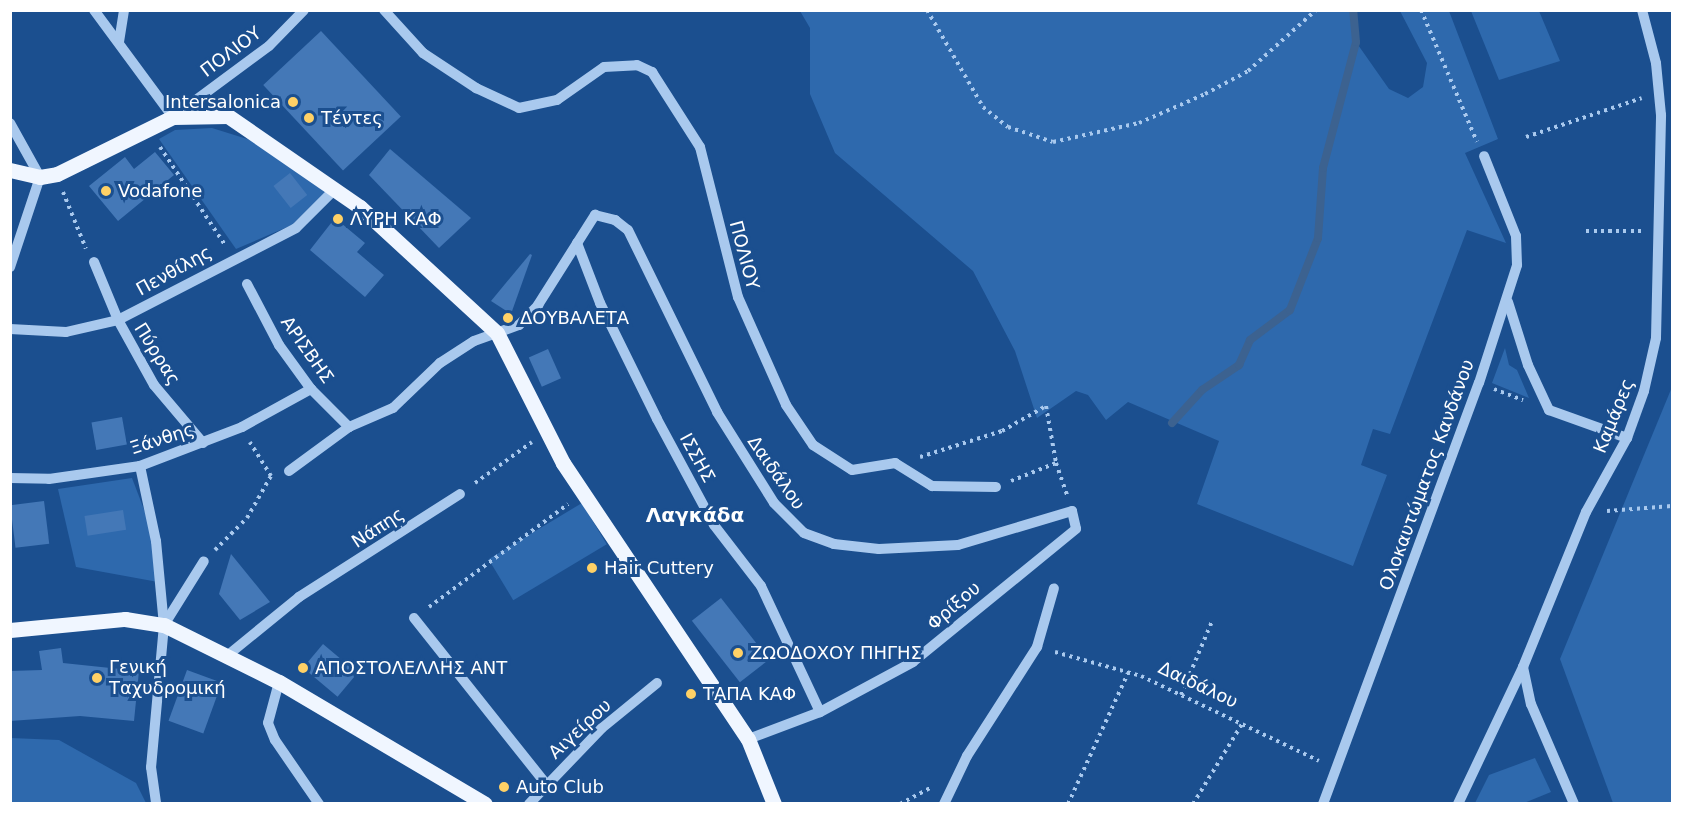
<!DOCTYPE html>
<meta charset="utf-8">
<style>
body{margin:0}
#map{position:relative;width:1683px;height:814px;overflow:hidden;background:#1b4f8f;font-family:"DejaVu Sans",sans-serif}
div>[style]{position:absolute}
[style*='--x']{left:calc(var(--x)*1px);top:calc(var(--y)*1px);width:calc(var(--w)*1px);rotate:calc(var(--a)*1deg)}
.green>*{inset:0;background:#2e69ad;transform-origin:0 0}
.stream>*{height:8px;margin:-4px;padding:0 4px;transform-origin:4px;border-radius:4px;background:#3c6290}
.building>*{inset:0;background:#4478b7;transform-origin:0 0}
.path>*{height:4px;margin-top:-2px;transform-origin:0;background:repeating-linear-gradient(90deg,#a9c9ee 0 3px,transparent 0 7.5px)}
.minor>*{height:10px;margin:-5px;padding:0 5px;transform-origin:5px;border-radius:5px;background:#a9c9ee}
.major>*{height:15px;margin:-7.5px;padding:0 7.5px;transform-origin:7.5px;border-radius:7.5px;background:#f0f6ff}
.dots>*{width:16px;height:16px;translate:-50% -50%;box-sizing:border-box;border:3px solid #1b4f8f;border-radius:50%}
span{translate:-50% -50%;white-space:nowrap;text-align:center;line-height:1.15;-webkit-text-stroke:6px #1b4f8f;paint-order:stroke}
.street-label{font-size:18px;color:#fff}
.poi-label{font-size:18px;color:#fff}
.right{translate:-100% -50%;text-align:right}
.left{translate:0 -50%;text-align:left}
.neighbourhood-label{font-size:20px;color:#fff;font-weight:700}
.frame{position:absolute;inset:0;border:12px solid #fff;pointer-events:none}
</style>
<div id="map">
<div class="green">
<div style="clip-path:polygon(800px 11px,1353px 11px,1356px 42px,1389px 89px,1408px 98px,1423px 87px,1427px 63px,1400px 11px,1449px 11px,1498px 139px,1465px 153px,1506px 243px,1467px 230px,1390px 434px,1373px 429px,1361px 465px,1387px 475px,1353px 566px,1197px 504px,1219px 441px,1128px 402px,1106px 420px,1088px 395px,1076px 391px,1037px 418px,1015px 351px,973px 271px,835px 153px,810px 94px,810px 28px)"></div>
<div style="clip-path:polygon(1471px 11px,1539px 11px,1560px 61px,1499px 80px)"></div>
<div style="clip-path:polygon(212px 128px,260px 143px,327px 191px,292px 225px,236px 249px,159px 139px,175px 130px)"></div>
<div style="clip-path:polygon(1505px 348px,1509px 365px,1517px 370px,1529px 398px,1492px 383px)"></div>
<div style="clip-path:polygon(1672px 387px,1672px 803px,1613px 803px,1560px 659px)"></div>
<div style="clip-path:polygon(132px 478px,156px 541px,158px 582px,76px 567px,58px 489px)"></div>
<div style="left:582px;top:503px;width:48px;height:109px;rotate:59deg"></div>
<div style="clip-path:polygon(11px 738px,59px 740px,136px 783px,146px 803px,11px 803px)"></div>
<div style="clip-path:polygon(1535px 758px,1551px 792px,1524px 803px,1475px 803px,1489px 775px)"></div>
</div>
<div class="stream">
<div style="--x:1172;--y:423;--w:45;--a:-47.7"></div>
<div style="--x:1202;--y:390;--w:45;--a:-34"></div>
<div style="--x:1239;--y:365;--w:27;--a:-66"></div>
<div style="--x:1250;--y:340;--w:50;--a:-36.9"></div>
<div style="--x:1290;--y:310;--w:77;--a:-68.7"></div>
<div style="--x:1318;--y:238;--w:70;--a:-85.9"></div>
<div style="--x:1323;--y:168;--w:130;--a:-75.3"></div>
<div style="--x:1356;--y:42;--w:32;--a:-95"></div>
</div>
<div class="building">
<div style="left:321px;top:31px;width:117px;height:79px;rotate:47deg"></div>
<div style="clip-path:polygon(390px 149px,471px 218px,439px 248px,369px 175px)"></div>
<div style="clip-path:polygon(155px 152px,174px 175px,118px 221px,89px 186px,125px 157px,134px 169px)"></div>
<div style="left:290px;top:173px;width:28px;height:21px;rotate:52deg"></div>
<div style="clip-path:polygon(335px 218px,365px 243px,357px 252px,384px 275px,365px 297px,310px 250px)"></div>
<div style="clip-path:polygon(530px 254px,532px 255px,511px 314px,491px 301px)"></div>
<div style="left:548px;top:349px;width:32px;height:21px;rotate:66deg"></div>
<div style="left:122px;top:417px;width:28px;height:31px;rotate:80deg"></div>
<div style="left:44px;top:501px;width:43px;height:34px;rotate:83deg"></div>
<div style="left:123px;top:510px;width:20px;height:39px;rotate:81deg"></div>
<div style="clip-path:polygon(231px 554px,270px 602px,240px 620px,219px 594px)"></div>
<div style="left:721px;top:598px;width:78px;height:37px;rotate:52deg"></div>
<div style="left:323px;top:644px;width:45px;height:31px;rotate:40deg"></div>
<div style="clip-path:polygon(61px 648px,63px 663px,139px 671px,134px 721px,80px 716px,10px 721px,10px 671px,42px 670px,39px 651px)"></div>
<div style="left:187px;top:670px;width:37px;height:54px;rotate:20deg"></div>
</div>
<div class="path">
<div style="--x:927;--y:10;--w:112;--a:60"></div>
<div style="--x:983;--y:107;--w:32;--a:39"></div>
<div style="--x:1008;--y:127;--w:47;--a:18.4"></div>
<div style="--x:1053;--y:142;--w:88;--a:-12.5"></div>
<div style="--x:1139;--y:123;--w:72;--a:-23.7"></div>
<div style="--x:1205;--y:94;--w:49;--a:-28.1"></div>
<div style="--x:1248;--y:71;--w:91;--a:-41.9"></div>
<div style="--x:1421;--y:10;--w:143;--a:67"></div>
<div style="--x:1526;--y:137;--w:122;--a:-18.6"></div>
<div style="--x:160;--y:147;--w:118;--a:56.4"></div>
<div style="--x:63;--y:192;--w:61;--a:68"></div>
<div style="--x:1586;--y:231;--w:56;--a:0"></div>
<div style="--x:1494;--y:389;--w:31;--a:21"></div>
<div style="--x:920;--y:457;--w:86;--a:-17.6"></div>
<div style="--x:1002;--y:431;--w:51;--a:-29.6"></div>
<div style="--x:1046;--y:406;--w:58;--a:80"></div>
<div style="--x:1011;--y:481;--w:48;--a:-21.8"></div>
<div style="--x:1056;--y:463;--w:34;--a:71"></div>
<div style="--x:475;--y:483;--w:70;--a:-35.7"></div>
<div style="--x:1607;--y:511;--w:65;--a:-4.4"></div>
<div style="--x:215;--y:550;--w:45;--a:-45"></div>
<div style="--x:247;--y:518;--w:48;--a:-60.3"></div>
<div style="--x:271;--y:476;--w:40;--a:-122"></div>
<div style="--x:429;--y:607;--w:173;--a:-36.5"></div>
<div style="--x:1055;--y:652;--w:89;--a:15.6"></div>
<div style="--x:1141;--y:676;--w:197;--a:25.5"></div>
<div style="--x:1181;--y:695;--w:82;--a:-67.2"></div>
<div style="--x:900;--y:804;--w:34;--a:-28"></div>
<div style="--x:1068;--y:804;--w:144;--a:-65.4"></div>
<div style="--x:1193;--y:804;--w:94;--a:-58.5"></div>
</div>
<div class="minor">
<div style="--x:94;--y:10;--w:133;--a:53.6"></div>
<div style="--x:173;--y:117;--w:119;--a:-36.5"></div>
<div style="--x:269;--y:46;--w:50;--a:-45.8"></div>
<div style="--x:384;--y:10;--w:58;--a:47.8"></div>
<div style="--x:423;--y:53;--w:64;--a:33.4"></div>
<div style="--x:476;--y:88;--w:47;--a:24.9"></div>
<div style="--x:519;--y:108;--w:39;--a:-12"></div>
<div style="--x:557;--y:100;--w:57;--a:-35.1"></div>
<div style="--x:604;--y:67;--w:33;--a:-3"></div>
<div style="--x:637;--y:65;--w:17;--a:25"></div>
<div style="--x:652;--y:72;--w:89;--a:57.4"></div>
<div style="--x:700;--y:147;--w:155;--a:75.8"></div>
<div style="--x:738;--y:297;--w:118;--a:66"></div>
<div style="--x:786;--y:405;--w:48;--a:56"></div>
<div style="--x:813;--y:445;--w:46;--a:32.7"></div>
<div style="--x:852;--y:470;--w:44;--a:-9.2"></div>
<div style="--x:895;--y:463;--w:44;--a:31.9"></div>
<div style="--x:932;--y:486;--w:64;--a:0.9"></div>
<div style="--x:119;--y:42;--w:32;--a:-81"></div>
<div style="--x:10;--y:123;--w:62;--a:60.9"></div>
<div style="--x:40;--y:177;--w:95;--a:108.4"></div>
<div style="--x:577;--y:243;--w:64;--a:69"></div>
<div style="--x:600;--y:303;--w:129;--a:63.8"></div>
<div style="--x:657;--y:419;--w:120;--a:61.7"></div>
<div style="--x:714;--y:525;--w:77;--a:52.4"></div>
<div style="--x:761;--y:586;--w:139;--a:64.9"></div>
<div style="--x:94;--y:262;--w:63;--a:67.5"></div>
<div style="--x:118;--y:320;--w:74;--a:61"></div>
<div style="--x:154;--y:385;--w:76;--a:49.8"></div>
<div style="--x:247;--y:284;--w:69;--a:62.3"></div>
<div style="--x:279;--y:345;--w:54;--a:54"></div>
<div style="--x:311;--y:389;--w:54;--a:45"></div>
<div style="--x:1508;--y:302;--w:66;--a:72.4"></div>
<div style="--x:1528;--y:365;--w:50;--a:65"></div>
<div style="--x:1549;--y:410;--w:83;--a:19.7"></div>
<div style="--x:10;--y:329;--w:56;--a:3.1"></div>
<div style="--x:66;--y:332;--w:53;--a:-13"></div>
<div style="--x:118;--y:320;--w:200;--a:-27.3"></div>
<div style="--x:296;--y:228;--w:55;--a:-45"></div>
<div style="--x:140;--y:466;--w:77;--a:78"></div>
<div style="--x:156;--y:541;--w:84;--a:84.6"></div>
<div style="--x:164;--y:625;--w:143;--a:95.2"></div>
<div style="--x:151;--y:767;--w:37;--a:82"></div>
<div style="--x:289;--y:471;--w:74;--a:-36.3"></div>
<div style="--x:349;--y:427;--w:48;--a:-23.4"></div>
<div style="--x:393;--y:408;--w:65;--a:-43.8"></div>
<div style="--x:440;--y:363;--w:40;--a:-32.9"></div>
<div style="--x:474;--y:341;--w:48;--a:-19.6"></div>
<div style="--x:519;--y:325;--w:28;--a:-46"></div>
<div style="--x:538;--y:305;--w:107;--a:-57.7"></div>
<div style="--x:595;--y:215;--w:21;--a:14"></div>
<div style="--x:615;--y:220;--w:16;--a:38"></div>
<div style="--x:628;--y:230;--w:203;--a:63.9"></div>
<div style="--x:717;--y:412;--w:107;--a:57.9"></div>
<div style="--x:774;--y:503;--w:42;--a:45"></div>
<div style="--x:804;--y:533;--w:32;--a:20"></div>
<div style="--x:834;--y:544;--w:45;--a:6.3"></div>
<div style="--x:879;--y:549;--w:79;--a:-2.9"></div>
<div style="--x:958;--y:545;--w:119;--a:-16.6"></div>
<div style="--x:1072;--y:511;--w:18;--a:77"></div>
<div style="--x:1076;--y:529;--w:210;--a:140.8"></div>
<div style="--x:913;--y:662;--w:106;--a:151.7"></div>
<div style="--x:820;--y:712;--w:77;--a:159.4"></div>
<div style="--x:10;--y:478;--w:39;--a:1"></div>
<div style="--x:49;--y:479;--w:92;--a:-8.1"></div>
<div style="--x:140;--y:466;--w:109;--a:-20.9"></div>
<div style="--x:242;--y:427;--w:79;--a:-28.8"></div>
<div style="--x:414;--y:618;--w:212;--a:51.5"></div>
<div style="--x:164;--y:625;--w:75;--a:-58"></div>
<div style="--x:228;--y:655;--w:92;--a:-39.2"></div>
<div style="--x:299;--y:597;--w:191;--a:-32.6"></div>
<div style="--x:1523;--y:667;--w:38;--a:78"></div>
<div style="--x:1531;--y:704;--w:109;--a:66.7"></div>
<div style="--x:279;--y:682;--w:42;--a:105"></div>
<div style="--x:268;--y:723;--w:18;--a:68"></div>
<div style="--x:275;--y:740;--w:78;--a:55.5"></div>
<div style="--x:529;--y:804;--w:105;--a:-46.2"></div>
<div style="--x:602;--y:728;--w:71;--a:-39.3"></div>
<div style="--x:944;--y:804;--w:53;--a:-64.4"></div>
<div style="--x:967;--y:756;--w:130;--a:-57.3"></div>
<div style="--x:1037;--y:647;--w:61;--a:-73.9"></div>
<div style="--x:1323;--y:804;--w:449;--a:-69.7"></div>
<div style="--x:1479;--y:383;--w:124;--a:-72.1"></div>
<div style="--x:1517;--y:265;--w:29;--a:-92"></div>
<div style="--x:1516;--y:236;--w:86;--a:-111.8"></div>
<div style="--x:1458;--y:804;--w:152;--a:-64.6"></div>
<div style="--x:1523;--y:667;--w:167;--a:-67.9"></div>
<div style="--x:1586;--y:512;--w:85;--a:-61"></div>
<div style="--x:1627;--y:438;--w:50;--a:-70.1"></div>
<div style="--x:1644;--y:391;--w:54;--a:-77.2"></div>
<div style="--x:1656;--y:338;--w:223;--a:-88.7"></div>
<div style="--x:1661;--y:115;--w:52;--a:-95.5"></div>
<div style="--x:1656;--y:63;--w:55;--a:-104.8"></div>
</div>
<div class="major">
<div style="--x:10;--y:170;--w:31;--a:13"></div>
<div style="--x:40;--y:177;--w:17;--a:-10"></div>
<div style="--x:57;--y:174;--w:129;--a:-26.2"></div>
<div style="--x:173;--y:117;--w:55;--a:-1"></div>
<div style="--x:228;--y:116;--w:160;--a:34.6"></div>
<div style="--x:360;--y:207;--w:186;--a:42.6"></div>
<div style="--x:497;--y:333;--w:146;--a:63.1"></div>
<div style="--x:563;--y:463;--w:332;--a:56.2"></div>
<div style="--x:748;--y:739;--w:70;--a:68.2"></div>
<div style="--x:10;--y:630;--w:116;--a:-5.5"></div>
<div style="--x:125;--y:619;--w:39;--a:9"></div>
<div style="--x:164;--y:625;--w:128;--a:26.4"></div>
<div style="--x:279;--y:682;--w:239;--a:30.6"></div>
</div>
<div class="dots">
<div style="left:293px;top:102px;background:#ffd166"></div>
<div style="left:309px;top:118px;background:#ffd166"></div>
<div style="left:106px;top:191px;background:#ffd166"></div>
<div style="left:338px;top:219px;background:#ffd166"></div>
<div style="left:508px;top:318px;background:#ffd166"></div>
<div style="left:592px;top:568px;background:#ffd166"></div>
<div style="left:738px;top:653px;background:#ffd166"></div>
<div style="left:303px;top:668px;background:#ffd166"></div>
<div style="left:97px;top:678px;background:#ffd166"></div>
<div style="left:691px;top:694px;background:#ffd166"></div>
<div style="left:504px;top:787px;background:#ffd166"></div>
</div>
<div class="street-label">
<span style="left:231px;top:52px;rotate:-37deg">ΠΟΛΙΟΥ</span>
<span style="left:744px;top:255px;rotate:75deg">ΠΟΛΙΟΥ</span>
<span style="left:174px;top:271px;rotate:-29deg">Πενθίλης</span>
<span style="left:307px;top:350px;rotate:55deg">ΑΡΙΣΒΗΣ</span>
<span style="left:157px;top:354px;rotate:58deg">Πύρρας</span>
<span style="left:1614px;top:416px;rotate:-68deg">Καμάρες</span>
<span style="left:162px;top:439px;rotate:-18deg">Ξάνθης</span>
<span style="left:697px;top:458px;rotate:61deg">ΙΣΣΗΣ</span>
<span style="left:776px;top:473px;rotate:55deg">Δαιδάλου</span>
<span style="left:1427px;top:475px;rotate:-70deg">Ολοκαυτώματος Κανδάνου</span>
<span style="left:378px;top:528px;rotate:-33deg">Νάπης</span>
<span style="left:954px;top:606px;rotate:-41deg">Φρίξου</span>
<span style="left:1198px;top:685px;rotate:25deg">Δαιδάλου</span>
<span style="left:580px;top:729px;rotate:-43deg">Αιγείρου</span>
</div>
<div class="poi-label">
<span class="right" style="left:281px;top:102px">Intersalonica</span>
<span class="left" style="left:321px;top:118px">Τέντες</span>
<span class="left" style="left:118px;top:191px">Vodafone</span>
<span class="left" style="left:350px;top:219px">ΛΥΡΗ ΚΑΦ</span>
<span class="left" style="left:520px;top:318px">ΔΟΥΒΑΛΕΤΑ</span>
<span class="left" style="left:604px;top:568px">Hair Cuttery</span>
<span class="left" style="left:750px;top:653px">ΖΩΟΔΟΧΟΥ ΠΗΓΗΣ</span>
<span class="left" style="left:109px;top:678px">Γενική<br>Ταχυδρομική</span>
<span class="left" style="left:315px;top:668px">ΑΠΟΣΤΟΛΕΛΛΗΣ ΑΝΤ</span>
<span class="left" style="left:703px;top:694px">ΤΑΠΑ ΚΑΦ</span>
<span class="left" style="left:516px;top:787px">Auto Club</span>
</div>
<div class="neighbourhood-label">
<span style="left:695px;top:515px">Λαγκάδα</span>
</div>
<div class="frame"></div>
</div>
